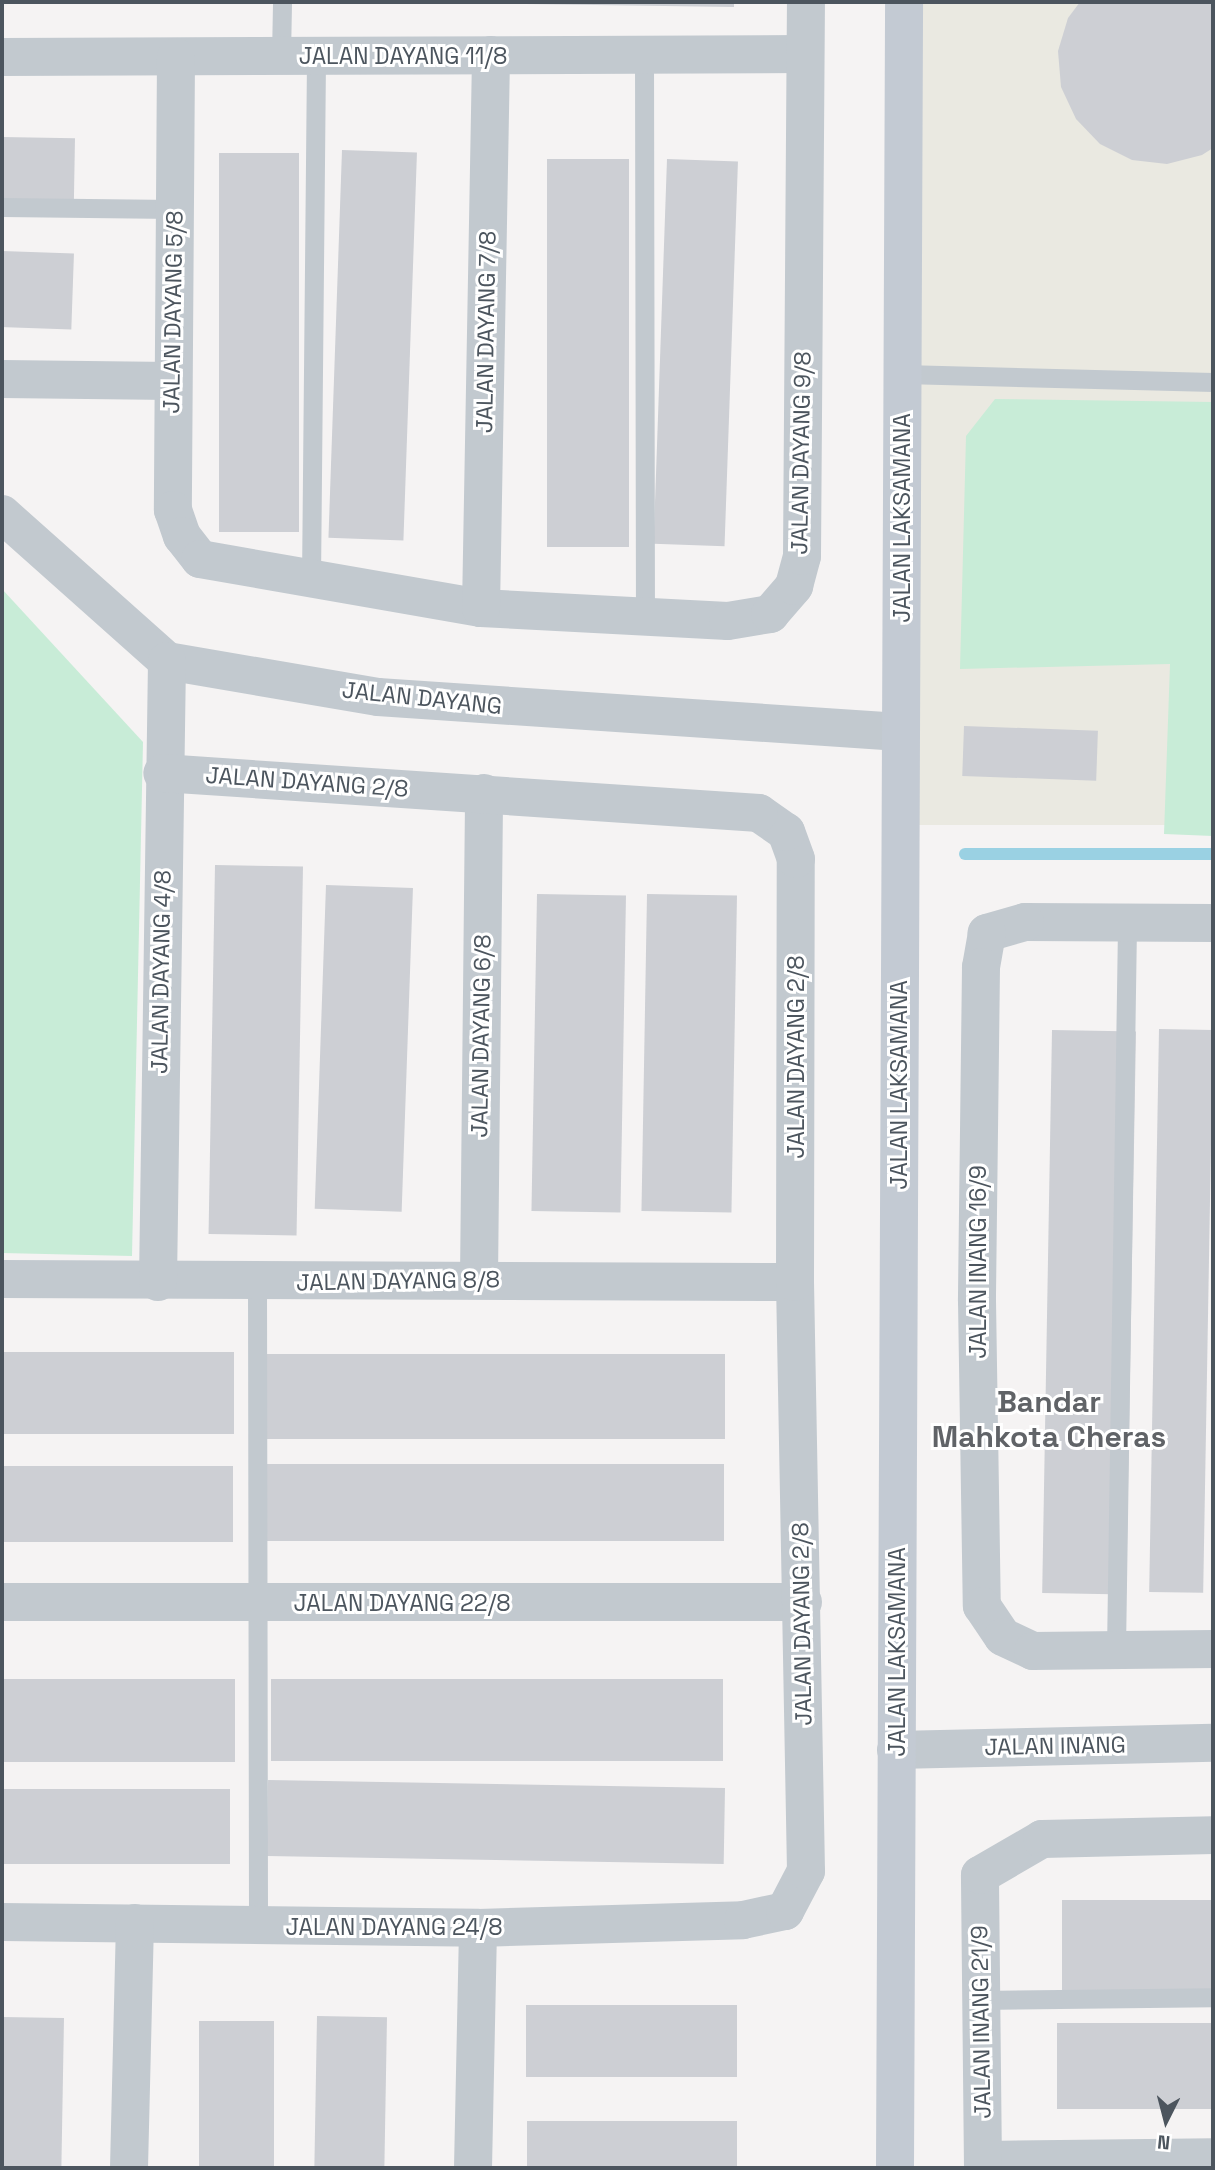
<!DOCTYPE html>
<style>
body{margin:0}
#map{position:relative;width:1215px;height:2170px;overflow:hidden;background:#f5f3f3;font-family:"Space Grotesk",sans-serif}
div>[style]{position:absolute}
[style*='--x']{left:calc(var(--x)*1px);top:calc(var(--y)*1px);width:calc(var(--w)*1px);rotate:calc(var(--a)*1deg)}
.commercial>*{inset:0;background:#eae9e1;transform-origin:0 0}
.green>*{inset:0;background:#c8ecd7}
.stream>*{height:12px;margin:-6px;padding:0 6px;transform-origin:6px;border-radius:6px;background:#9ad1e3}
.building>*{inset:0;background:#cdcfd4;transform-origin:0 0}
.lane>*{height:19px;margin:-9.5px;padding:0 9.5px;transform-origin:9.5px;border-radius:9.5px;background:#c2c9cf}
.street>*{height:38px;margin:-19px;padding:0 19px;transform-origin:19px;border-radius:19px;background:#c2c9cf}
.secondary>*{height:38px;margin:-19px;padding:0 19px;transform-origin:19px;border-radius:19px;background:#c3cad3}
span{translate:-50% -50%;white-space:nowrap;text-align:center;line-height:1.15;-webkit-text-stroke:6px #fff;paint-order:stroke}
.street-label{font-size:23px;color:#4c555e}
.district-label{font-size:30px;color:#606367;font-weight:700}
.frame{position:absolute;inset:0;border:4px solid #4c555e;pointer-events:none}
.north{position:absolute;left:1131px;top:2086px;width:70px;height:70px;-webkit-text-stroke:5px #fff;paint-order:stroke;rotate:186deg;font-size:19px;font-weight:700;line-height:28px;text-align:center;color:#4c555e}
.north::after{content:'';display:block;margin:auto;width:24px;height:32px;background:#4c555e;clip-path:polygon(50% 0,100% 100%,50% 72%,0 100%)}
</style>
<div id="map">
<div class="commercial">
<div style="left:908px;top:2px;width:305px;height:823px"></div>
</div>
<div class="green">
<div style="clip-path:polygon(995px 399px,1213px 402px,1213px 836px,1164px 834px,1170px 664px,960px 669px,966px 436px)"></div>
<div style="clip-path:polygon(2px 589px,143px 742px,132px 1256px,2px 1253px)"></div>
</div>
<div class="stream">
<div style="--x:965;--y:854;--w:248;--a:0"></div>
</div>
<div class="building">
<div style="clip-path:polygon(391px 2px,734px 2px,734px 7px)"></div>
<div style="clip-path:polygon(1080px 2px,1213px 2px,1213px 148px,1202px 155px,1167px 164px,1132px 160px,1100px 144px,1076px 119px,1061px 87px,1058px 51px,1068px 18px)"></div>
<div style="left:2px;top:137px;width:73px;height:78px;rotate:1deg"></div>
<div style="left:342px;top:150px;width:75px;height:388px;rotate:2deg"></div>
<div style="left:219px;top:153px;width:80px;height:379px"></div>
<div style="left:547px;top:159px;width:82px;height:388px"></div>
<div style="left:667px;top:159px;width:71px;height:385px;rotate:2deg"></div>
<div style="left:2px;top:251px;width:72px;height:76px;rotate:2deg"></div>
<div style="left:964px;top:726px;width:134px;height:50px;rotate:2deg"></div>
<div style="left:215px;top:865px;width:88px;height:369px;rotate:1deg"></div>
<div style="left:326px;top:885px;width:87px;height:324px;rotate:2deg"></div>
<div style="left:537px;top:894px;width:89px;height:317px;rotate:1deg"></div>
<div style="left:647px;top:894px;width:90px;height:317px;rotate:1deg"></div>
<div style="left:1159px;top:1029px;width:54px;height:563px;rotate:1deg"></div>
<div style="left:1052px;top:1030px;width:84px;height:563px;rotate:1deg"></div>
<div style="left:2px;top:1352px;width:232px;height:82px"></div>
<div style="left:267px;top:1354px;width:458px;height:85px"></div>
<div style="left:724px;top:1464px;width:77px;height:457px;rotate:90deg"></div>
<div style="left:2px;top:1466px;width:231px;height:76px"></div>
<div style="left:2px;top:1679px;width:233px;height:83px"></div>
<div style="left:271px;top:1679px;width:452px;height:82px"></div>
<div style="left:725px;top:1788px;width:76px;height:457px;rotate:91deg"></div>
<div style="left:2px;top:1789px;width:228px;height:75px"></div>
<div style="left:1213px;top:1900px;width:90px;height:151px;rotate:90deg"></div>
<div style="left:526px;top:2005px;width:211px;height:72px"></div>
<div style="left:317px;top:2016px;width:70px;height:152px;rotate:1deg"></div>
<div style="left:2px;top:2017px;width:62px;height:151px;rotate:1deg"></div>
<div style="left:199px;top:2021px;width:75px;height:147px"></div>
<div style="left:1213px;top:2023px;width:86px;height:156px;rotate:90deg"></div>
<div style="left:527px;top:2121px;width:210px;height:47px"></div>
</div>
<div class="lane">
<div style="--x:644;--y:55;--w:565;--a:89.9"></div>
<div style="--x:281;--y:56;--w:54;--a:-88.9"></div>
<div style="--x:2;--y:207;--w:172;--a:0.7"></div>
<div style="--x:903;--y:374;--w:310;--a:1.5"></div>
<div style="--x:311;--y:580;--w:524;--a:-89.45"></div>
<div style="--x:257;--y:1282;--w:646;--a:89.91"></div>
<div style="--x:1116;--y:1650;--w:728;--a:-89.13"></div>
<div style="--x:979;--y:2000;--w:234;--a:-0.7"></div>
</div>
<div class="street">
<div style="--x:2;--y:57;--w:803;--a:-0.21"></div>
<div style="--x:176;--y:57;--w:453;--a:90.4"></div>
<div style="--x:173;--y:510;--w:28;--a:71"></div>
<div style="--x:182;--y:536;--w:29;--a:52"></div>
<div style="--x:200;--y:559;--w:285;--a:9.9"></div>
<div style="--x:481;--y:608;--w:247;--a:3"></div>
<div style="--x:728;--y:621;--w:43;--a:-9.5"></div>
<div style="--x:770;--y:614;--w:37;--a:-49"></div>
<div style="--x:794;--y:586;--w:31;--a:-75"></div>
<div style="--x:802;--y:556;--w:554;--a:-89.59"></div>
<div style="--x:2;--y:379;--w:170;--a:0.7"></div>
<div style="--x:2;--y:514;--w:221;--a:41.7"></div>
<div style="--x:167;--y:661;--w:214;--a:9.7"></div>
<div style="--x:378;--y:697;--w:523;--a:3.84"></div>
<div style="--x:481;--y:608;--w:553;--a:-88.96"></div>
<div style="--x:1213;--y:923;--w:188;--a:-179.7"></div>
<div style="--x:1025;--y:922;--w:40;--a:164"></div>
<div style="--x:987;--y:933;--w:35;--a:100"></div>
<div style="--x:981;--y:967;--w:334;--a:90.7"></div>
<div style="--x:977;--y:1301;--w:305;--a:89.1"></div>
<div style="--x:982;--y:1606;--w:37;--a:56"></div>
<div style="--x:1003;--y:1637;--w:33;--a:25"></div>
<div style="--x:1033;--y:1651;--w:180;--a:-0.6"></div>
<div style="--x:2;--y:1279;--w:793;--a:0.22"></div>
<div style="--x:479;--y:1279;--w:486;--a:-89.4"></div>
<div style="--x:158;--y:1282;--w:621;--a:-89.17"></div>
<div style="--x:2;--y:1602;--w:801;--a:0"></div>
<div style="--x:896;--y:1750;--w:317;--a:-1.3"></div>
<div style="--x:2;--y:1922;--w:476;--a:0.7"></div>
<div style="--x:478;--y:1928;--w:265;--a:-1.7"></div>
<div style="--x:743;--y:1920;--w:43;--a:-12.1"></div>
<div style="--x:785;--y:1911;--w:45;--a:-62.3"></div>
<div style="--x:806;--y:1871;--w:589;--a:-91.07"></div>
<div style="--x:795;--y:1282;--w:423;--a:-89.9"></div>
<div style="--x:796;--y:859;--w:29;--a:-110"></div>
<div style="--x:786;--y:832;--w:33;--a:-145"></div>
<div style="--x:759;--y:813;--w:598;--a:-176.17"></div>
<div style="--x:983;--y:2160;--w:230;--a:-0.7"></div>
<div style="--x:129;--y:2168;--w:245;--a:-88.6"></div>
<div style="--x:473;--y:2168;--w:240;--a:-88.8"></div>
<div style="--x:983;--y:2168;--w:293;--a:-90.6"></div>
<div style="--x:980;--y:1875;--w:72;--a:-30.1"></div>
<div style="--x:1042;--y:1839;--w:171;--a:-1.3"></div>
</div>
<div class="secondary">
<div style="--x:895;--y:2168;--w:2166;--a:-89.76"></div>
</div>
<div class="street-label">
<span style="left:403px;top:56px">JALAN DAYANG 11/8</span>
<span style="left:173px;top:312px;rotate:-89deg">JALAN DAYANG 5/8</span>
<span style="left:486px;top:332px;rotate:-89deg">JALAN DAYANG 7/8</span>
<span style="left:801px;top:453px;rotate:-89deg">JALAN DAYANG 9/8</span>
<span style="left:902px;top:518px;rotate:-90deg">JALAN LAKSAMANA</span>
<span style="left:422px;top:698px;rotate:6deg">JALAN DAYANG</span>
<span style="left:307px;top:782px;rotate:4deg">JALAN DAYANG 2/8</span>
<span style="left:161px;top:972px;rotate:-89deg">JALAN DAYANG 4/8</span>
<span style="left:481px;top:1036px;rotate:-89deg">JALAN DAYANG 6/8</span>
<span style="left:796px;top:1057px;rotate:-90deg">JALAN DAYANG 2/8</span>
<span style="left:899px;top:1085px;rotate:-90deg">JALAN LAKSAMANA</span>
<span style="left:978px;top:1262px;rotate:-90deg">JALAN INANG 16/9</span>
<span style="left:398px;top:1281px;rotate:-1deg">JALAN DAYANG 8/8</span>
<span style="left:402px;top:1603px">JALAN DAYANG 22/8</span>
<span style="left:802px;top:1624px;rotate:-91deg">JALAN DAYANG 2/8</span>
<span style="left:897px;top:1652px;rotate:-90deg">JALAN LAKSAMANA</span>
<span style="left:1055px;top:1746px;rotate:-1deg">JALAN INANG</span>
<span style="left:394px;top:1927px">JALAN DAYANG 24/8</span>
<span style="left:981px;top:2022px;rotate:-91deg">JALAN INANG 21/9</span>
</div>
<div class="district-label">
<span style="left:1049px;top:1419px">Bandar<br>Mahkota Cheras</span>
</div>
<div class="frame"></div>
<div class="north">N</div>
</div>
